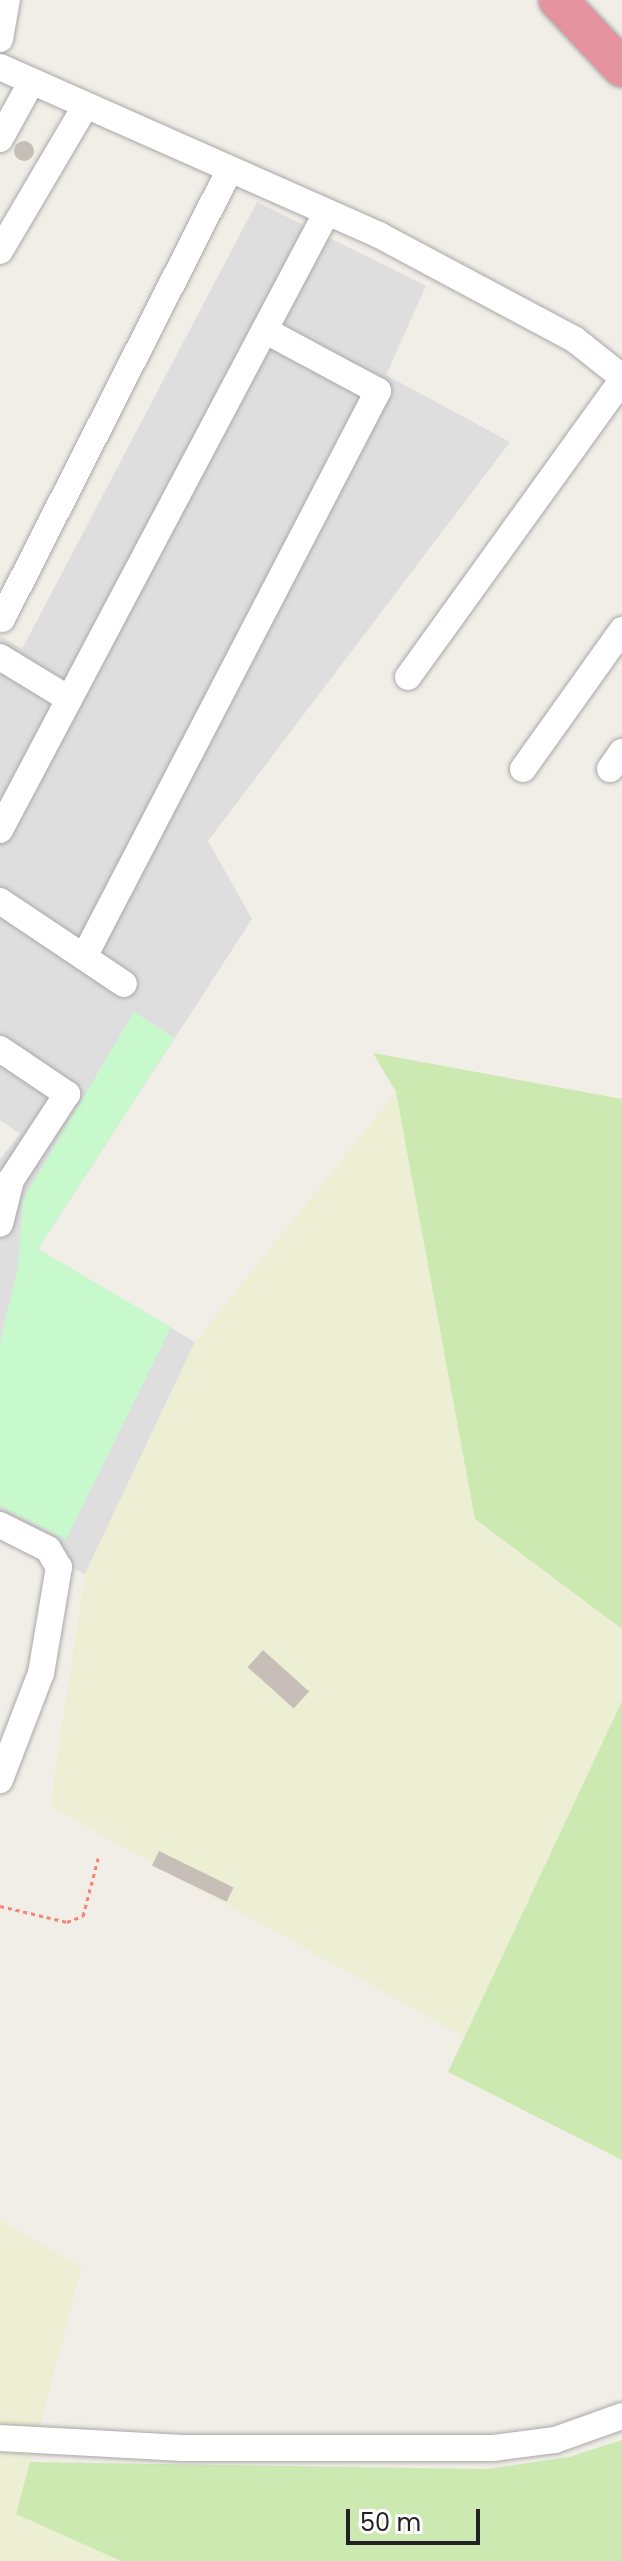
<!DOCTYPE html>
<style>
body{margin:0}
#map{position:relative;width:622px;height:2561px;overflow:hidden;background:#f1eee8;font-family:Poppins,sans-serif}
div>[style]{position:absolute}
[style*='--x']{left:calc(var(--x)*1px);top:calc(var(--y)*1px);width:calc(var(--w)*1px);rotate:calc(var(--a)*1deg)}
.residential>*{inset:0;background:#dfdede}
.farmland>*{inset:0;background:#ecefd4}
.grass>*{inset:0;background:#cbe9b0}
.park>*{inset:0;background:#c8f9cd}
.building>*{inset:0;background:#c6beb7;transform-origin:0 0}
.round{border-radius:50%}
.path>*{height:3px;margin-top:-1.5px;transform-origin:0;background:repeating-linear-gradient(90deg,#f78474 0 4px,transparent 0 8px)}
.roads{filter:drop-shadow(0 0 2px #a8a8a8) drop-shadow(0 0 2px #a8a8a8)}
.minor>*{height:26px;margin:-13px;padding:0 13px;transform-origin:13px;border-radius:13px;background:#fff}
.highway>*{height:38px;margin:-19px;padding:0 19px;transform-origin:19px;border-radius:19px;background:#e693a0}
span{translate:-50% -50%;white-space:nowrap;text-align:center;line-height:1.15;-webkit-text-stroke:8px #fff;paint-order:stroke}
.scale{position:absolute;left:346px;top:2509px;width:134px;height:36px;box-sizing:border-box;border:4px solid #212121;border-top:0;padding-left:10px;font-size:24px;line-height:28px;white-space:nowrap;color:#212121;-webkit-text-stroke:6px #fff;paint-order:stroke}
</style>
<div id="map">
<div class="residential">
<div style="clip-path:polygon(257px 202px,426px 286px,386px 375px,510px 442px,208px 841px,252px 919px,38px 1249px,195px 1342px,85px 1574px,0 1533px,0 1159px,20px 1134px,0 1120px,0 636px,22px 649px)"></div>
</div>
<div class="farmland">
<div style="clip-path:polygon(396px 1092px,475px 1519px,622px 1629px,622px 1701px,464px 2037px,50px 1806px,85px 1574px,195px 1342px)"></div>
<div style="clip-path:polygon(0 2220px,82px 2267px,17px 2514px,121px 2561px,0 2561px)"></div>
</div>
<div class="grass">
<div style="clip-path:polygon(373px 1053px,622px 1099px,622px 1629px,475px 1519px,396px 1092px)"></div>
<div style="clip-path:polygon(622px 1701px,622px 2160px,448px 2072px)"></div>
<div style="clip-path:polygon(622px 2440px,622px 2561px,121px 2561px,16px 2514px,30px 2462px,487px 2469px,569px 2457px)"></div>
</div>
<div class="park">
<div style="clip-path:polygon(134px 1012px,174px 1038px,38px 1249px,171px 1327px,66px 1539px,0 1506px,0 1343px,18px 1267px,23px 1199px)"></div>
</div>
<div class="building">
<div class="round" style="left:14px;top:141px;width:20px;height:20px"></div>
<div style="left:263px;top:1650px;width:62px;height:23px;rotate:42deg"></div>
<div style="left:159px;top:1851px;width:83px;height:16px;rotate:26deg"></div>
</div>
<div class="path">
<div style="--x:0;--y:1906;--w:69;--a:13.4"></div>
<div style="--x:67;--y:1922;--w:17;--a:-21"></div>
<div style="--x:83;--y:1916;--w:63;--a:-75.3"></div>
</div>
<div class="roads">
<div class="minor">
<div style="--x:0;--y:39;--w:40;--a:-80"></div>
<div style="--x:0;--y:67;--w:415;--a:23.9"></div>
<div style="--x:379;--y:235;--w:221;--a:28.1"></div>
<div style="--x:574;--y:339;--w:61;--a:38.4"></div>
<div style="--x:0;--y:139;--w:66;--a:-61.1"></div>
<div style="--x:0;--y:251;--w:169;--a:-59.5"></div>
<div style="--x:2;--y:619;--w:504;--a:-63.13"></div>
<div style="--x:0;--y:657;--w:81;--a:31.3"></div>
<div style="--x:408;--y:677;--w:366;--a:-54.2"></div>
<div style="--x:523;--y:769;--w:171;--a:-54.5"></div>
<div style="--x:610;--y:769;--w:21;--a:-55"></div>
<div style="--x:0;--y:830;--w:699;--a:-62.12"></div>
<div style="--x:0;--y:901;--w:149;--a:33.8"></div>
<div style="--x:84;--y:957;--w:638;--a:-62.55"></div>
<div style="--x:378;--y:391;--w:129;--a:-151.8"></div>
<div style="--x:0;--y:1049;--w:81;--a:33.9"></div>
<div style="--x:67;--y:1094;--w:103;--a:123.1"></div>
<div style="--x:11;--y:1180;--w:45;--a:104"></div>
<div style="--x:0;--y:1525;--w:54;--a:26.6"></div>
<div style="--x:48;--y:1549;--w:21;--a:59"></div>
<div style="--x:59;--y:1567;--w:108;--a:99.6"></div>
<div style="--x:41;--y:1673;--w:115;--a:111"></div>
<div style="--x:0;--y:2438;--w:183;--a:3.1"></div>
<div style="--x:183;--y:2448;--w:310;--a:0"></div>
<div style="--x:493;--y:2448;--w:63;--a:-7.4"></div>
<div style="--x:555;--y:2440;--w:71;--a:-19.7"></div>
</div>
<div class="highway">
<div style="--x:558;--y:0;--w:93;--a:46.7"></div>
</div>
</div>
<div class="scale">50 m</div>
</div>
